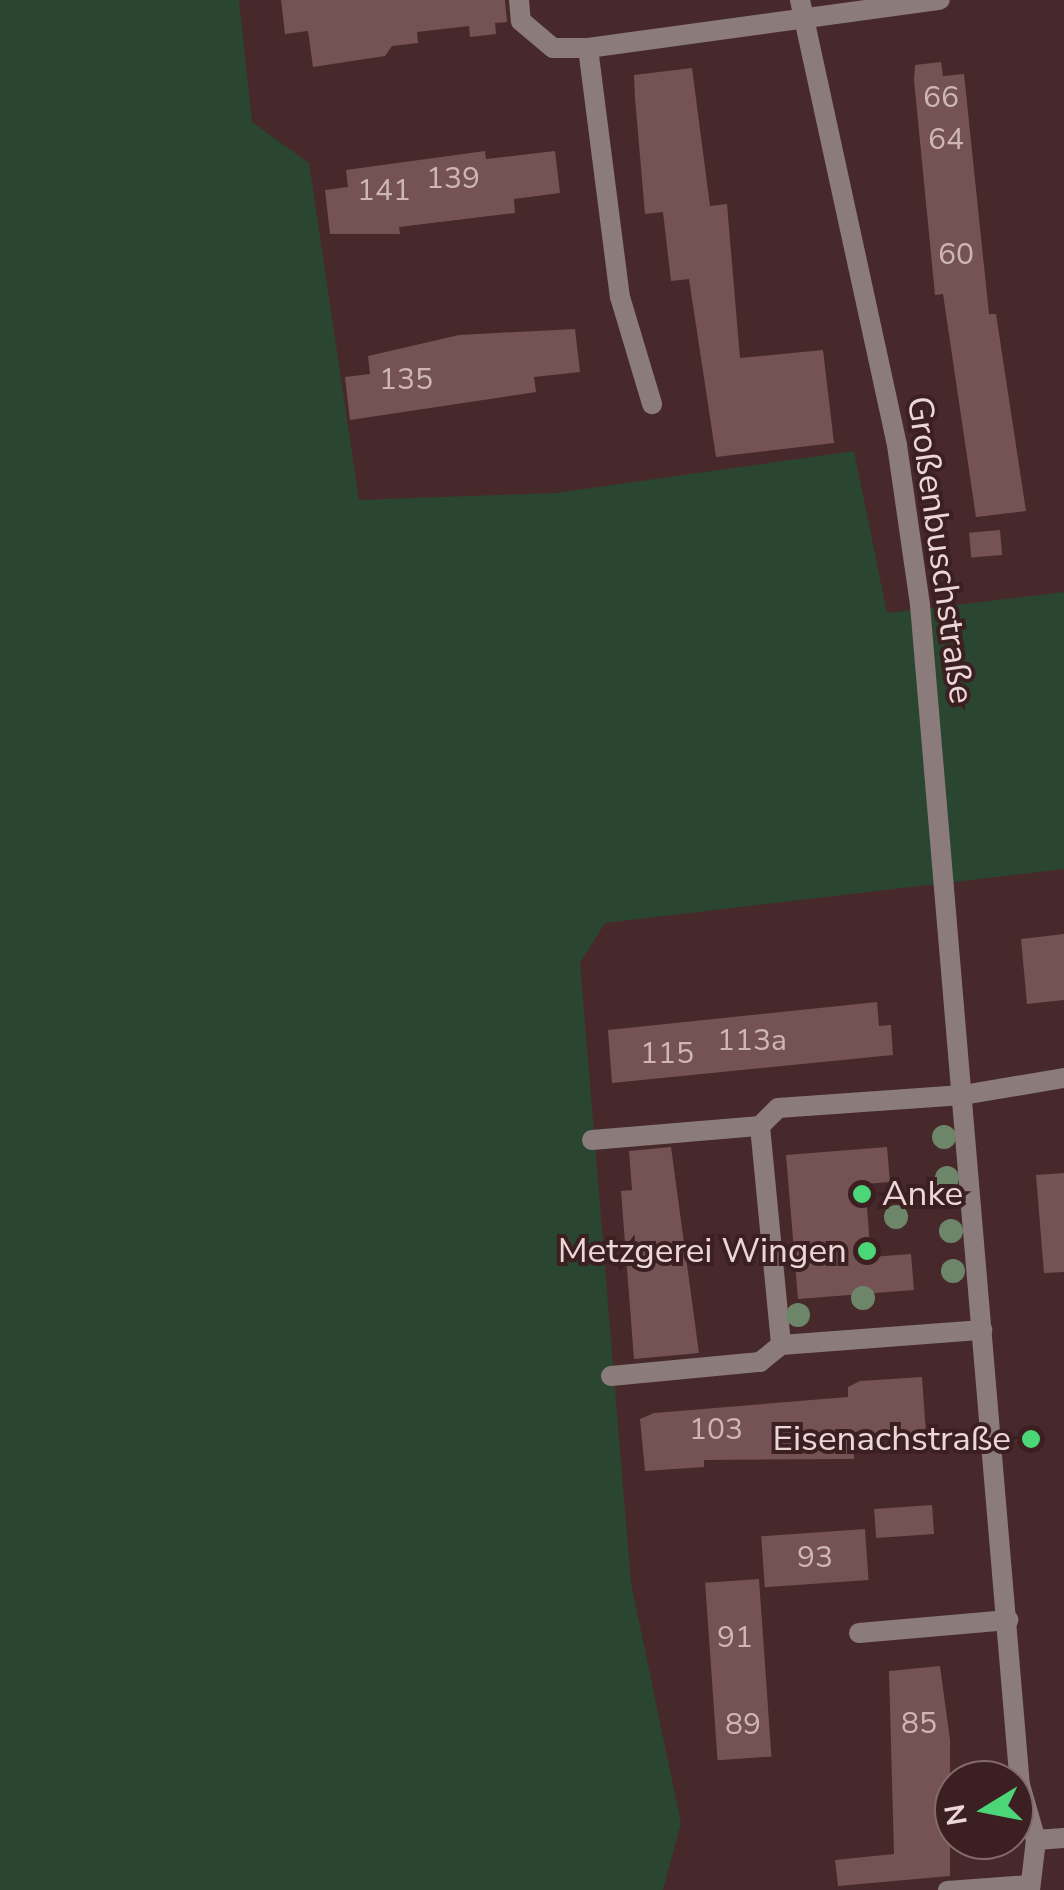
<!DOCTYPE html>
<meta charset="utf-8">
<style>
body{margin:0}
#map{position:relative;width:1064px;height:1890px;overflow:hidden;background:#47292b;font-family:"Nunito Sans",sans-serif}
div>[style]{position:absolute}
[style*='--x']{left:calc(var(--x)*1px);top:calc(var(--y)*1px);width:calc(var(--w)*1px);rotate:calc(var(--a)*1deg)}
.green>*{inset:0;background:#2a4530}
.building>*{inset:0;background:#755354;transform-origin:0 0}
.service>*{height:18px;margin:-9px;padding:0 9px;transform-origin:9px;border-radius:9px;background:#8b7b7b}
.minor>*{height:20px;margin:-10px;padding:0 10px;transform-origin:10px;border-radius:10px;background:#8b7b7b}
.trees>*{width:24px;height:24px;margin:-12px;border-radius:50%;background:#6d8669}
.dots>*{width:28px;height:28px;translate:-50% -50%;box-sizing:border-box;border:5px solid #3c1f21;border-radius:50%}
span{translate:-50% -50%;white-space:nowrap;text-align:center;line-height:1.15;-webkit-text-stroke:8px #3c1f21;paint-order:stroke}
.number-label{font-size:30px;color:#ceb6b7}
.number-label span{-webkit-text-stroke-width:0}
.street-label{font-size:35px;color:#ecd7d8}
.poi-label{font-size:35px;color:#ecd7d8}
.left{translate:0 -50%;text-align:left}
.right{translate:-100% -50%;text-align:right}
.north{position:absolute;left:934px;top:1760px;width:100px;height:100px;box-sizing:border-box;background:#3c1f21;border:2px solid #82696a;border-radius:50%;rotate:260deg;font-size:28px;font-weight:700;line-height:40px;text-align:center;color:#ecd7d8}
.north::after{content:'';display:block;margin:auto;width:35px;height:45px;background:#4bd677;clip-path:polygon(50% 0,100% 100%,50% 72%,0 100%)}
</style>
<div id="map">
<div class="green">
<div style="clip-path:polygon(0 0,239px 0,252px 122px,309px 163px,359px 500px,555px 493px,854px 451px,887px 613px,1064px 592px,1064px 869px,605px 923px,580px 963px,631px 1583px,681px 1823px,663px 1890px,0 1890px)"></div>
</div>
<div class="building">
<div style="clip-path:polygon(281px 0,505px 0,507px 22px,495px 23px,496px 34px,470px 37px,469px 26px,417px 32px,418px 43px,392px 46px,385px 56px,313px 67px,308px 31px,285px 34px)"></div>
<div style="clip-path:polygon(941px 62px,943px 76px,964px 74px,989px 314px,996px 314px,1026px 511px,976px 517px,943px 294px,935px 295px,914px 80px,915px 65px)"></div>
<div style="clip-path:polygon(692px 68px,710px 206px,727px 204px,740px 358px,823px 350px,834px 443px,716px 457px,689px 279px,671px 281px,663px 212px,645px 214px,635px 98px,634px 75px)"></div>
<div style="clip-path:polygon(485px 151px,486px 159px,555px 151px,560px 193px,514px 199px,515px 213px,399px 227px,400px 234px,330px 234px,325px 190px,348px 187px,346px 170px)"></div>
<div style="clip-path:polygon(575px 329px,580px 372px,534px 377px,536px 392px,350px 420px,345px 377px,370px 374px,368px 356px,459px 335px)"></div>
<div style="left:1000px;top:530px;width:25px;height:31px;rotate:85deg"></div>
<div style="clip-path:polygon(1064px 934px,1064px 1000px,1027px 1004px,1021px 939px)"></div>
<div style="clip-path:polygon(877px 1002px,879px 1026px,891px 1025px,893px 1055px,612px 1083px,608px 1030px)"></div>
<div style="clip-path:polygon(671px 1147px,699px 1353px,634px 1359px,621px 1191px,632px 1190px,629px 1151px)"></div>
<div style="clip-path:polygon(887px 1147px,890px 1182px,865px 1184px,871px 1257px,911px 1254px,914px 1290px,798px 1299px,786px 1155px)"></div>
<div style="clip-path:polygon(1064px 1173px,1064px 1272px,1044px 1273px,1036px 1175px)"></div>
<div style="clip-path:polygon(922px 1377px,926px 1434px,853px 1442px,854px 1459px,704px 1460px,704px 1467px,645px 1471px,640px 1419px,654px 1413px,848px 1397px,848px 1387px,860px 1381px)"></div>
<div style="left:932px;top:1505px;width:29px;height:58px;rotate:86deg"></div>
<div style="left:865px;top:1529px;width:51px;height:104px;rotate:86deg"></div>
<div style="left:759px;top:1579px;width:178px;height:54px;rotate:86deg"></div>
<div style="clip-path:polygon(940px 1666px,950px 1740px,950px 1876px,838px 1886px,835px 1860px,894px 1854px,889px 1671px)"></div>
</div>
<div class="service">
<div style="--x:947;--y:1890;--w:82;--a:-4.2"></div>
</div>
<div class="minor">
<div style="--x:519;--y:0;--w:21;--a:85"></div>
<div style="--x:521;--y:21;--w:42;--a:40.2"></div>
<div style="--x:553;--y:48;--w:35;--a:0"></div>
<div style="--x:588;--y:48;--w:355;--a:-7.8"></div>
<div style="--x:800;--y:0;--w:455;--a:77.7"></div>
<div style="--x:897;--y:445;--w:162;--a:81.8"></div>
<div style="--x:920;--y:605;--w:1184;--a:85.16"></div>
<div style="--x:1020;--y:1785;--w:57;--a:73.8"></div>
<div style="--x:1036;--y:1840;--w:50;--a:96.8"></div>
<div style="--x:588;--y:48;--w:251;--a:82.7"></div>
<div style="--x:620;--y:297;--w:112;--a:73.3"></div>
<div style="--x:760;--y:1126;--w:220;--a:84.5"></div>
<div style="--x:592;--y:1140;--w:169;--a:-4.8"></div>
<div style="--x:760;--y:1126;--w:25;--a:-45"></div>
<div style="--x:778;--y:1108;--w:185;--a:-4"></div>
<div style="--x:963;--y:1095;--w:102;--a:-9.6"></div>
<div style="--x:611;--y:1376;--w:150;--a:-5.4"></div>
<div style="--x:760;--y:1362;--w:27;--a:-39"></div>
<div style="--x:781;--y:1345;--w:202;--a:-4.3"></div>
<div style="--x:859;--y:1633;--w:150;--a:-5"></div>
<div style="--x:1036;--y:1840;--w:28;--a:-4"></div>
</div>
<div class="trees">
<div style="left:944px;top:1137px"></div>
<div style="left:947px;top:1178px"></div>
<div style="left:896px;top:1217px"></div>
<div style="left:951px;top:1231px"></div>
<div style="left:953px;top:1271px"></div>
<div style="left:863px;top:1298px"></div>
<div style="left:798px;top:1315px"></div>
</div>
<div class="dots">
<div style="left:862px;top:1194px;background:#4bd677"></div>
<div style="left:867px;top:1251px;background:#4bd677"></div>
<div style="left:1031px;top:1439px;background:#4bd677"></div>
</div>
<div class="number-label">
<span style="left:941px;top:98px">66</span>
<span style="left:946px;top:140px">64</span>
<span style="left:453px;top:179px">139</span>
<span style="left:384px;top:191px">141</span>
<span style="left:956px;top:255px">60</span>
<span style="left:406px;top:380px">135</span>
<span style="left:752px;top:1041px">113a</span>
<span style="left:667px;top:1054px">115</span>
<span style="left:716px;top:1430px">103</span>
<span style="left:815px;top:1558px">93</span>
<span style="left:735px;top:1638px">91</span>
<span style="left:919px;top:1724px">85</span>
<span style="left:743px;top:1725px">89</span>
</div>
<div class="street-label">
<span style="left:940px;top:550px;rotate:82deg">Großenbuschstraße</span>
</div>
<div class="poi-label">
<span class="left" style="left:882px;top:1194px">Anke</span>
<span class="right" style="left:847px;top:1251px">Metzgerei Wingen</span>
<span class="right" style="left:1011px;top:1439px">Eisenachstraße</span>
</div>
<div class="north">N</div>
</div>
